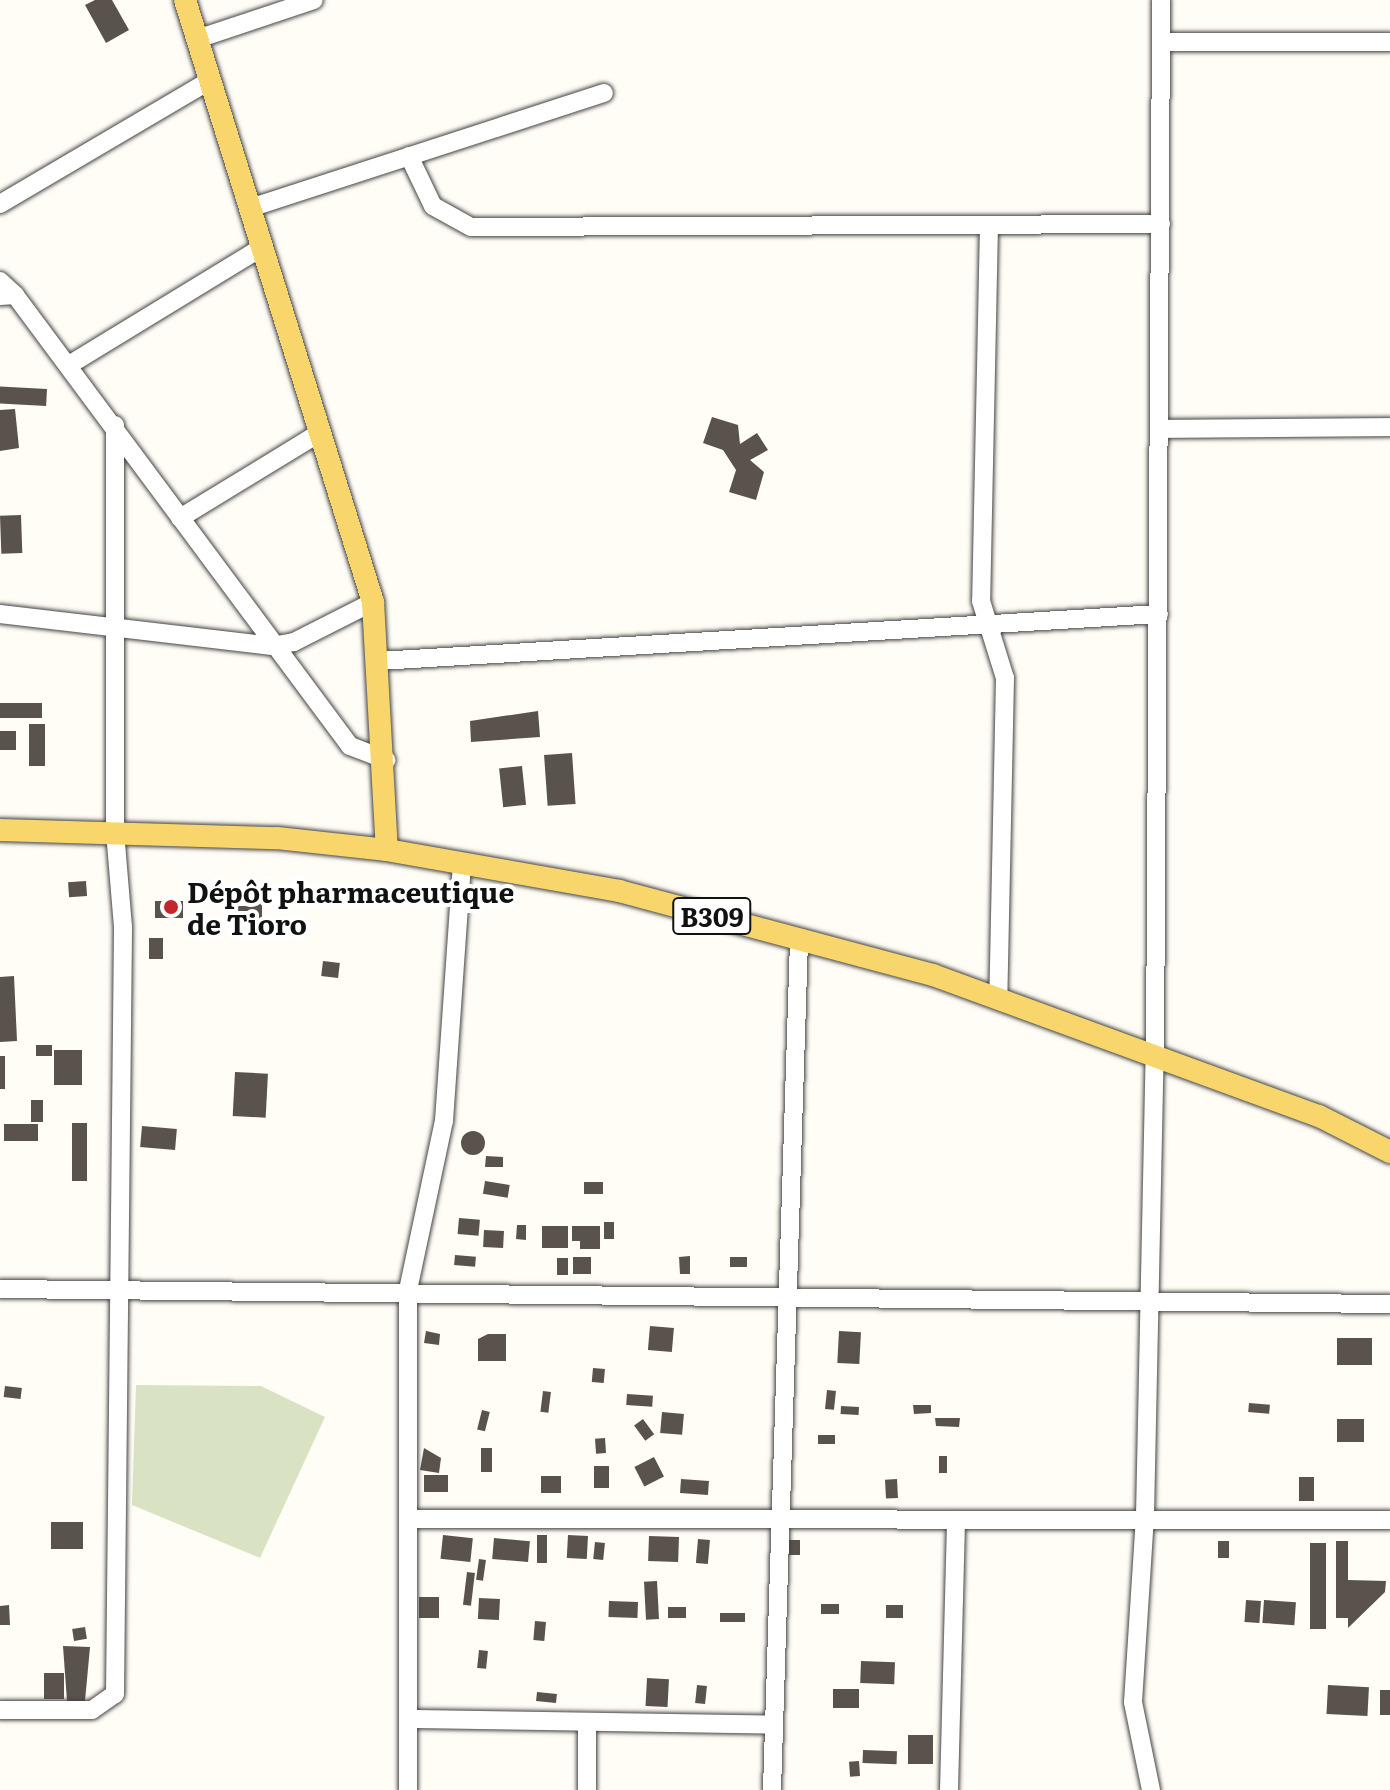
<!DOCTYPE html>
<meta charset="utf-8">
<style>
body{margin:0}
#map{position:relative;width:1390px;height:1790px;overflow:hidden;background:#fffdf5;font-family:Literata,serif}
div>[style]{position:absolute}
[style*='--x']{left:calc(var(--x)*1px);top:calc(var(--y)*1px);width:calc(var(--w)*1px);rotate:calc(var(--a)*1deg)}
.cemetery>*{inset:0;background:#d9e3c4}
.building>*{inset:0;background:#5a524d;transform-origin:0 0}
.round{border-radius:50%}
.roads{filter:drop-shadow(0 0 2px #444) drop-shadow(0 0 2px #444)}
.minor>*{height:18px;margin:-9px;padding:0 9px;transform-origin:9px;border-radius:9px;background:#fff}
.major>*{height:22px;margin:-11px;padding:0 11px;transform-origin:11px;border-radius:11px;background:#f9d66b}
.dots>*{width:22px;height:22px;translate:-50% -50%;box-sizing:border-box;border:4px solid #fff;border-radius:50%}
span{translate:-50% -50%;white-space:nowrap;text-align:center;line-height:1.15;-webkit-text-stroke:8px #fff;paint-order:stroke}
.shield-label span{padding:2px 6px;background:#fff;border:2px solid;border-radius:6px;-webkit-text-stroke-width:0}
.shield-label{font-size:26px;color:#111;font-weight:700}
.poi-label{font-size:28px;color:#111;font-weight:700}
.left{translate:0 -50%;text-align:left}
</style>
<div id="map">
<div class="cemetery">
<div style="clip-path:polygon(136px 1385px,261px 1386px,325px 1417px,260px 1558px,132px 1505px)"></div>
</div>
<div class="building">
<div style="clip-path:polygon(95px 0,112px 0,129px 30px,106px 43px,85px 5px)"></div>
<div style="left:47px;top:389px;width:17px;height:47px;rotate:93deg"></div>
<div style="clip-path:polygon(15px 409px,19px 448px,0 451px,0 410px)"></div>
<div style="clip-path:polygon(712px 417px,738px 425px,740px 444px,757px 433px,768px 450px,750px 460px,764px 472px,756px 500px,729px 492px,736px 470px,723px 450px,703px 443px)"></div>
<div style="left:21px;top:515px;width:38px;height:21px;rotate:88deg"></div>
<div style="left:0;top:703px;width:42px;height:15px"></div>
<div style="clip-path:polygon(538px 711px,540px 737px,471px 742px,470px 721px)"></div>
<div style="left:29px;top:724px;width:16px;height:42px"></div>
<div style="left:0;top:731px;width:16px;height:19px"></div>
<div style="left:572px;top:753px;width:51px;height:28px;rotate:86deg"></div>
<div style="left:522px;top:766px;width:39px;height:23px;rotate:84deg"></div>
<div style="left:86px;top:881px;width:15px;height:18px;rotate:86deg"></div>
<div style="clip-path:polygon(251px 898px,262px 898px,262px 919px,236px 919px,235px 906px,251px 906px)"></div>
<div style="left:155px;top:901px;width:28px;height:17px"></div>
<div style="left:149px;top:938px;width:14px;height:21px"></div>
<div style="left:323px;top:961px;width:17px;height:15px;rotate:7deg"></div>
<div style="clip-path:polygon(14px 976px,17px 1041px,0 1042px,0 977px)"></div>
<div style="left:36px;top:1045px;width:16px;height:11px"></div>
<div style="left:54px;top:1050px;width:28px;height:35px"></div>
<div style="left:0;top:1056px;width:5px;height:33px"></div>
<div style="left:235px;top:1072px;width:33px;height:44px;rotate:3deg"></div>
<div style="left:31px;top:1100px;width:12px;height:22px"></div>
<div style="left:72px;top:1123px;width:15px;height:58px"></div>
<div style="left:4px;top:1124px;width:34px;height:17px"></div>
<div style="left:142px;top:1126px;width:35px;height:21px;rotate:5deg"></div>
<div class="round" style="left:461px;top:1131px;width:24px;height:24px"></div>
<div style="clip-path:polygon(486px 1156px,503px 1157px,503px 1167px,485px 1167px)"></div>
<div style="left:485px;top:1181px;width:25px;height:13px;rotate:9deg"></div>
<div style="left:603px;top:1182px;width:12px;height:19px;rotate:90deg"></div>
<div style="left:459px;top:1218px;width:21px;height:16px;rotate:5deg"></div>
<div style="left:614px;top:1222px;width:17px;height:10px;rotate:90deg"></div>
<div style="clip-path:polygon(517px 1225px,526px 1225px,526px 1240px,516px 1239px)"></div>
<div style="left:542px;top:1226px;width:26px;height:22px"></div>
<div style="clip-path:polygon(572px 1226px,600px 1226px,600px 1249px,580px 1249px,580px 1241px,572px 1241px)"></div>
<div style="left:484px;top:1230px;width:20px;height:17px;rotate:3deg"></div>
<div style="left:455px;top:1255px;width:21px;height:10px;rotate:5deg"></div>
<div style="clip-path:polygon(690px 1256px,690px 1274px,680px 1274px,679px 1257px)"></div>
<div style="left:573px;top:1257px;width:18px;height:17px"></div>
<div style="left:730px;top:1257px;width:17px;height:10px"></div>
<div style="left:557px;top:1258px;width:11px;height:17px"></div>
<div style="left:650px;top:1326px;width:24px;height:24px;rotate:5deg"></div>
<div style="clip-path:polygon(426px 1331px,440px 1334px,439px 1345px,424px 1343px)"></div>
<div style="left:839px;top:1331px;width:22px;height:32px;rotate:3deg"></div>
<div style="clip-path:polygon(488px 1334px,506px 1334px,506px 1361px,478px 1361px,478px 1339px)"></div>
<div style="left:1337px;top:1338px;width:35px;height:27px"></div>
<div style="left:593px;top:1368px;width:12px;height:14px;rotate:5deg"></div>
<div style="left:5px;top:1386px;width:17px;height:11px;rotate:7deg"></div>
<div style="left:827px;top:1390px;width:9px;height:19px;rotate:6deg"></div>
<div style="left:543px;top:1391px;width:8px;height:21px;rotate:7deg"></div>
<div style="left:627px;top:1394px;width:26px;height:11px;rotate:4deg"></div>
<div style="left:1249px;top:1403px;width:21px;height:9px;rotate:5deg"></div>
<div style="clip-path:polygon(913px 1405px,931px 1405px,931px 1413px,914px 1414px)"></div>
<div style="left:841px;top:1406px;width:18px;height:8px;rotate:3deg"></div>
<div style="left:482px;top:1410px;width:8px;height:20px;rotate:14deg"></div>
<div style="left:662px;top:1412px;width:22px;height:21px;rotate:5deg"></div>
<div style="clip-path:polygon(935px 1418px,960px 1418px,959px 1427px,936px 1426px)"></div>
<div style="left:643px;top:1419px;width:19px;height:11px;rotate:54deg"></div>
<div style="left:1337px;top:1419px;width:27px;height:23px"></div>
<div style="left:835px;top:1435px;width:9px;height:17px;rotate:90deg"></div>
<div style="left:605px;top:1438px;width:15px;height:10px;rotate:86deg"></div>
<div style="clip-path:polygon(424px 1448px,441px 1458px,439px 1473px,420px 1470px)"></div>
<div style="left:481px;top:1448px;width:11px;height:24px"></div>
<div style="left:939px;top:1456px;width:8px;height:17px"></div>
<div style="left:654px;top:1457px;width:22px;height:22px;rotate:63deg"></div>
<div style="left:594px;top:1466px;width:15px;height:22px"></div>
<div style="left:424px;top:1475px;width:24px;height:17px"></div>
<div style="left:541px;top:1476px;width:20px;height:17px"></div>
<div style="left:1299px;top:1477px;width:15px;height:24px"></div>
<div style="left:681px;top:1479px;width:28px;height:14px;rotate:4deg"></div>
<div style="left:897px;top:1479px;width:19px;height:12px;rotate:87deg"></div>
<div style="left:51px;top:1522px;width:32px;height:27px"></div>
<div style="left:443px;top:1535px;width:30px;height:24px;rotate:6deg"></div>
<div style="left:537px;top:1535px;width:10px;height:28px"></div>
<div style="left:568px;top:1535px;width:20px;height:23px;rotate:3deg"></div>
<div style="left:649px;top:1536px;width:30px;height:25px;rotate:2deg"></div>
<div style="left:494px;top:1538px;width:36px;height:21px;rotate:5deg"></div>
<div style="left:698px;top:1539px;width:12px;height:24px;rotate:5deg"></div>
<div style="left:789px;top:1540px;width:11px;height:15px"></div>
<div style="left:1218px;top:1541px;width:11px;height:17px"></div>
<div style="left:1336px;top:1541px;width:12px;height:77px"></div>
<div style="left:595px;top:1542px;width:10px;height:17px;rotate:6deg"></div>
<div style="left:1310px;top:1543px;width:16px;height:86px"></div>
<div style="left:479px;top:1559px;width:7px;height:21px;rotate:8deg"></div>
<div style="left:467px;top:1572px;width:8px;height:33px;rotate:7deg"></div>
<div style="clip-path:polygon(1348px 1580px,1386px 1581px,1385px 1592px,1348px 1628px)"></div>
<div style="left:657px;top:1581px;width:38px;height:13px;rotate:87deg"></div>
<div style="left:419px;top:1597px;width:20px;height:21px"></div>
<div style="left:479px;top:1598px;width:21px;height:21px;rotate:3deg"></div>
<div style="left:1246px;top:1600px;width:15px;height:22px;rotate:4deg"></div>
<div style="left:1264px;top:1600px;width:32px;height:23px;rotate:4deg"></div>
<div style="left:609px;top:1601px;width:29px;height:16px;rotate:2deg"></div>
<div style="left:821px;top:1604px;width:18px;height:10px"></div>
<div style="clip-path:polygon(9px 1605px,10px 1625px,0 1625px,0 1606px)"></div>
<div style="left:886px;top:1605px;width:17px;height:13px"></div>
<div style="left:668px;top:1607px;width:18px;height:11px"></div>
<div style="left:720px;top:1613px;width:25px;height:9px"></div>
<div style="left:535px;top:1621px;width:11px;height:19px;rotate:5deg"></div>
<div style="left:85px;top:1627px;width:12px;height:13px;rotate:81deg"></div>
<div style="clip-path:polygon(63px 1646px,90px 1647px,85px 1701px,67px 1701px)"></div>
<div style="left:479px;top:1650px;width:9px;height:18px;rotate:6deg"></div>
<div style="left:861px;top:1661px;width:34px;height:22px;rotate:2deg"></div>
<div style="left:44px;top:1673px;width:20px;height:26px"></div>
<div style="left:647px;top:1678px;width:22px;height:28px;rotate:3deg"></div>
<div style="left:697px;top:1685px;width:10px;height:18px;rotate:6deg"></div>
<div style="left:1328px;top:1685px;width:41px;height:29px;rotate:3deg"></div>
<div style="left:833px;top:1689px;width:26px;height:19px"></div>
<div style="left:1380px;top:1690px;width:10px;height:25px"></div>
<div style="left:537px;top:1692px;width:20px;height:9px;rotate:6deg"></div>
<div style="left:908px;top:1735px;width:25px;height:29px"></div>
<div style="left:863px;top:1750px;width:34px;height:13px;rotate:2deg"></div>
<div style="left:859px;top:1761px;width:15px;height:10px;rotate:86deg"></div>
</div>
<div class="roads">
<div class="minor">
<div style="--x:197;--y:39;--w:123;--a:-18.4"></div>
<div style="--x:1162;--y:42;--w:228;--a:0"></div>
<div style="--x:409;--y:156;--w:55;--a:64.4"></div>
<div style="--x:433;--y:206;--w:43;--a:28.9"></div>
<div style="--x:471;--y:227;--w:690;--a:-0.25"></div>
<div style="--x:0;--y:204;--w:243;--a:-30.5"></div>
<div style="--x:250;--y:208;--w:372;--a:-18"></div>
<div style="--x:989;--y:225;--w:376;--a:91.2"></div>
<div style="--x:981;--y:601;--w:81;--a:72.7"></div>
<div style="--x:1005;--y:678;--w:321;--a:91.2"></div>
<div style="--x:0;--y:281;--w:21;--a:43"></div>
<div style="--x:15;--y:295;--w:15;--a:176"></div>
<div style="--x:15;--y:295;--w:562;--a:53.4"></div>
<div style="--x:350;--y:746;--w:39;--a:21"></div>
<div style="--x:69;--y:365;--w:226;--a:-31.4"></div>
<div style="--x:1159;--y:429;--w:231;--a:-0.5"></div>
<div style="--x:180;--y:518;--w:165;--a:-31.4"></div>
<div style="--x:0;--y:614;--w:274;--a:6.7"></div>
<div style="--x:272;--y:646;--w:22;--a:-10"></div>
<div style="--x:294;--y:642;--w:89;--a:-26.9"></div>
<div style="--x:379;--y:661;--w:781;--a:-3.45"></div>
<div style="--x:0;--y:1289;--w:1390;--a:0.62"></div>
<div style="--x:410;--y:1519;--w:980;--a:0.06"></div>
<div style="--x:0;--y:1710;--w:92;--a:0"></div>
<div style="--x:92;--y:1710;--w:28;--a:-35"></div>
<div style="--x:115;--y:1694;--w:767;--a:-89.4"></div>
<div style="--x:123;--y:927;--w:95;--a:-94.8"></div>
<div style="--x:115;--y:832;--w:407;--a:-90"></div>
<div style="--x:409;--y:1719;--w:364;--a:0.9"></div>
<div style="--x:587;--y:1722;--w:68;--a:90"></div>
<div style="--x:408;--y:1790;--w:500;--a:-90"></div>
<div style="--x:408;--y:1290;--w:173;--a:-78"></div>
<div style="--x:444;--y:1121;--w:258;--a:-86"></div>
<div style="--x:772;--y:1790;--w:851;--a:-88.18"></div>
<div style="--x:949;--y:1790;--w:270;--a:-88.5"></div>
<div style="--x:1151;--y:1790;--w:90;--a:-101.6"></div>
<div style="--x:1133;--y:1702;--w:186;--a:-86.3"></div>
<div style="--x:1145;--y:1516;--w:460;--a:-88.8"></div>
<div style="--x:1155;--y:1056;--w:1056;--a:-89.67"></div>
</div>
<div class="major">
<div style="--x:185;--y:0;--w:631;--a:72.66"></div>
<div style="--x:373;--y:602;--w:248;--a:86.8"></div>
<div style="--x:0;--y:830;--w:277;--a:1.7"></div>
<div style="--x:277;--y:838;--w:111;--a:6.2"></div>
<div style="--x:387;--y:850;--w:236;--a:10"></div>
<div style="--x:619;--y:891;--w:325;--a:15"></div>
<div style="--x:933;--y:975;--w:411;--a:20.1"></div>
<div style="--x:1319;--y:1116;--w:80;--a:26.9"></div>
</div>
</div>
<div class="dots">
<div style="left:171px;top:907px;background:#c4262e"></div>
</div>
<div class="shield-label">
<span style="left:712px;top:916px">B309</span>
</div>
<div class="poi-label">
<span class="left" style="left:187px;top:907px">Dépôt pharmaceutique<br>de Tioro</span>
</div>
</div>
